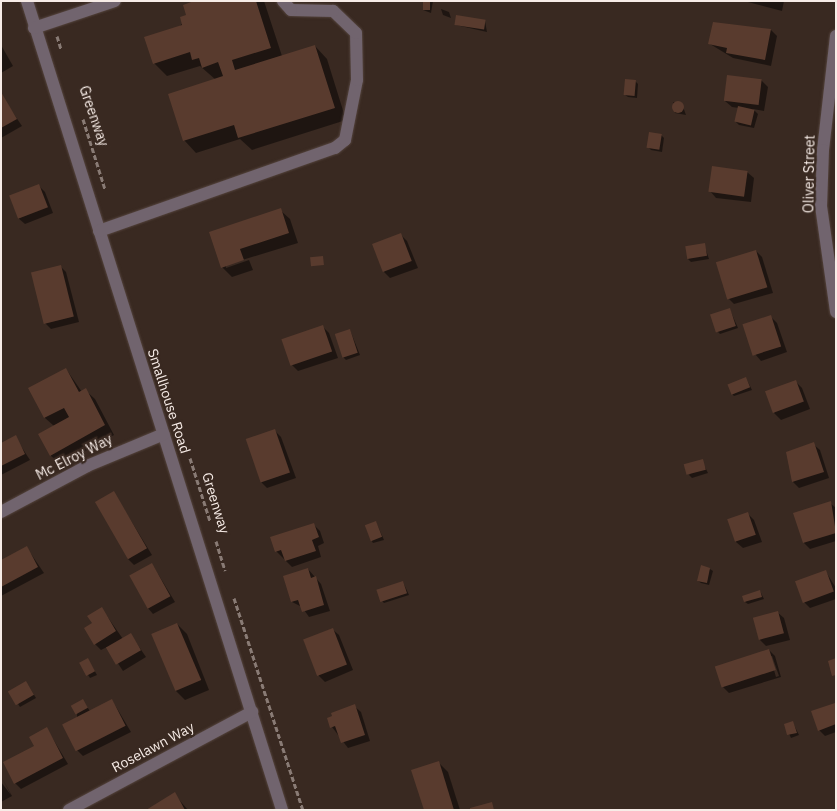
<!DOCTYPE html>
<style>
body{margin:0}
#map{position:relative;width:837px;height:811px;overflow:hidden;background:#392921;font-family:"IBM Plex Sans",sans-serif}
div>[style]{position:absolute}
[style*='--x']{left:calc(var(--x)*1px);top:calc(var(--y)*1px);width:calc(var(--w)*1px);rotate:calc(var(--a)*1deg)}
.shadow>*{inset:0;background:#0007}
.building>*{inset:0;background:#593b2e;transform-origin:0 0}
.round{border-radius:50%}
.path>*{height:3px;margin-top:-1.5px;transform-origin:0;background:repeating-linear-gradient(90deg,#897b75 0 5px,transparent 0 7.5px)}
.roads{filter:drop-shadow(0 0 1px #54443d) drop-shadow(0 0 1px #54443d)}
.minor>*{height:12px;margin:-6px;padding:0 6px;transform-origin:6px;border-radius:6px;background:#71646e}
span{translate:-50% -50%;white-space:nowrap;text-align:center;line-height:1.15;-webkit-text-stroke:4.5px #392921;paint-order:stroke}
.street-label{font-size:14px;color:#f7ece7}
.frame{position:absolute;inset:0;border:2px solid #f7ece7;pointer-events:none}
</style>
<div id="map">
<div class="shadow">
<div style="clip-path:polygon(198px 1px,264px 1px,282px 56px,315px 46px,327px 59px,346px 120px,252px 150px,240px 139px,196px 153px,184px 140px,216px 80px,200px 66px,167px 76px,154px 63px)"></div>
<div style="clip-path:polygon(424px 1px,433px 1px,431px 13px,423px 10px)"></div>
<div style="clip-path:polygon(744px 1px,784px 1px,782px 11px)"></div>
<div style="clip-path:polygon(441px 9px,449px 12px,451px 18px,443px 15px)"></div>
<div style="clip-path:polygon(485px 21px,487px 32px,456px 25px)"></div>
<div style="clip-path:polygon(771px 30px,777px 36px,771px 66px,733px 58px,710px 44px)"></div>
<div style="clip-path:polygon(1px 45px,13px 66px,1px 73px)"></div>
<div style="clip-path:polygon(761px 80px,768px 87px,764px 111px,753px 109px,758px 114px,754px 128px,739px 125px,736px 122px,739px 108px,732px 107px,725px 101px)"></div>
<div style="clip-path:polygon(635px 81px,638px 84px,637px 98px,628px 97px,625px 95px)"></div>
<div style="clip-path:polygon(1px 95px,22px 126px,1px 138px)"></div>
<div style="clip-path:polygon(673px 102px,682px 104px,686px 115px,675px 113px)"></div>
<div style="clip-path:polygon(661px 135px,664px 138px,662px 152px,651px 150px,648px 147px)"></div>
<div style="clip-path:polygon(747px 172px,754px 178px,751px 202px,716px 198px,710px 191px)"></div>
<div style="clip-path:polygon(39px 186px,45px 192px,53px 213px,25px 224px,18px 218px)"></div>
<div style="clip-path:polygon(280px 210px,290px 219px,298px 243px,226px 265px,226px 268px,249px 260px,253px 270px,232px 277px,222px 267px,211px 233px)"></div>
<div style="clip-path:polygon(401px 235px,407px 241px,418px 268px,390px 278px,384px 272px)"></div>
<div style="clip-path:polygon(704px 244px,709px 259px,691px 262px,688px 259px)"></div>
<div style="clip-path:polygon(756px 251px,762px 257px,773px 293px,734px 304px,728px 298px)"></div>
<div style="clip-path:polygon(60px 266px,66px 272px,79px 322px,51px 329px,45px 323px)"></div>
<div style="clip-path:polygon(730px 310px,738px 328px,720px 334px,717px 331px)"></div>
<div style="clip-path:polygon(770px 316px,777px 323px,787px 352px,761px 361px,755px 354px)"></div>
<div style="clip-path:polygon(323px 327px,329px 333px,338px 358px,298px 371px,292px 365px)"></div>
<div style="clip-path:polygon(350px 330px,360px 355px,346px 360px,343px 357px)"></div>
<div style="clip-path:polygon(66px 369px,82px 392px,85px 390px,95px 399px,114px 435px,61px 465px,51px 456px,39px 434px,54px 426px,45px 418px,30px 389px)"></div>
<div style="clip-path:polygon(746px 378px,752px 390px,734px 396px,731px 393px)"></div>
<div style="clip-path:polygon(795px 381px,802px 388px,810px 409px,781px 420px,774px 413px)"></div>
<div style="clip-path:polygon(275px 431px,281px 437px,296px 478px,267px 488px,261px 482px)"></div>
<div style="clip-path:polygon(15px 437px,30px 460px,1px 475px,1px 444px)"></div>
<div style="clip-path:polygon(813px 444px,820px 450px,829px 478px,799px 488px,793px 482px)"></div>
<div style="clip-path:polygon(702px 461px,708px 473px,692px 478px,689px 475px)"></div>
<div style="clip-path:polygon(114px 493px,152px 555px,134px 565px,128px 559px)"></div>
<div style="clip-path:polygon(830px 503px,836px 508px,836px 541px,810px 549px,804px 543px,795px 514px)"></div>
<div style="clip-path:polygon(748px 514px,754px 520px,762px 542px,743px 548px,736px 542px,729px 520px)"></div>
<div style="clip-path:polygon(376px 522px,384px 540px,373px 543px,371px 540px)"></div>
<div style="clip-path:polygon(314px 525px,320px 531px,324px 543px,318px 546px,321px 557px,292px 567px,276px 551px)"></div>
<div style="clip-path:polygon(27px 548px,44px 573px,1px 596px,1px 562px)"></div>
<div style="clip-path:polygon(152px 564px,175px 602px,153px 614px,147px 607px)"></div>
<div style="clip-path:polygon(308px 569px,321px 584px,330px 611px,309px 617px,302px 607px,292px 602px)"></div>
<div style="clip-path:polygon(710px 569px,713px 571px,709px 585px,701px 583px,698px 581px)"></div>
<div style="clip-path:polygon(826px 572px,836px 588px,836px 599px,810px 608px,804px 602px)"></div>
<div style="clip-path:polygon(403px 582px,409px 595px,384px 603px,381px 600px)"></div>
<div style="clip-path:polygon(760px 591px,764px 599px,748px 604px,745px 602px)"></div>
<div style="clip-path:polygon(102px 609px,123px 639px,131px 635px,146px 657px,123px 671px,107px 647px,101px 650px,95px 644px,93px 624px)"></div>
<div style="clip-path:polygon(777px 612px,784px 618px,790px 640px,766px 646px,760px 640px,754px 619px)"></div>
<div style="clip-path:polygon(177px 624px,187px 634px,209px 690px,185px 700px,175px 690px)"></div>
<div style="clip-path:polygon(332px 629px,339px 635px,353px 670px,325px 682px,319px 676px,304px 641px)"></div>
<div style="clip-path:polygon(evenodd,769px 650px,775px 656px,781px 677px,729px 693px,723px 687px,769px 650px,770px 656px,772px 656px,779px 676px,776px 677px,770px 656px)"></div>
<div style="clip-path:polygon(90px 663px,97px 675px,90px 678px,81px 664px)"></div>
<div style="clip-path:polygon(28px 685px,36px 698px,20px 707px,18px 704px)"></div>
<div style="clip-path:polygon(112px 700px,131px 732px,83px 756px,77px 750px,77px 714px,83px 701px,90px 711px)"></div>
<div style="clip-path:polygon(834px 704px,836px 732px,825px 736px,819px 730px)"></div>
<div style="clip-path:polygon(354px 706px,361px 712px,370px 741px,348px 748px,332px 727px)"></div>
<div style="clip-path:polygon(793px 723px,799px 735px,791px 738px,785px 725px)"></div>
<div style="clip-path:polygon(47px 729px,68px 764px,21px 789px,15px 783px)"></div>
<div style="clip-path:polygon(438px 762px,448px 772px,460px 810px,425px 810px)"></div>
<div style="clip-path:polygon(1px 776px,12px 796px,1px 802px,1px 782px,11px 795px)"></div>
<div style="clip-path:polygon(174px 794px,188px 810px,150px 810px)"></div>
</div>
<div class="building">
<div style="clip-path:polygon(194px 1px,256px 1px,271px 48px,232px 60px,235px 70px,315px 45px,335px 108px,238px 138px,234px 125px,183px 141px,168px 94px,223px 76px,218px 62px,202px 68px,199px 58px,192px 60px,190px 52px,153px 64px,144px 37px,182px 25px,180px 17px,186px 15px,183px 5px)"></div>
<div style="left:423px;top:1px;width:7px;height:9px"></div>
<div style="left:456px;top:15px;width:30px;height:10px;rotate:9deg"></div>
<div style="clip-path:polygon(713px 22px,771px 29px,765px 60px,726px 53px,727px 48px,708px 44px)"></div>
<div style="left:727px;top:75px;width:35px;height:26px;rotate:7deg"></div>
<div style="left:625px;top:79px;width:11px;height:16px;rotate:5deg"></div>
<div style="clip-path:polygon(1px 92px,17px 119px,1px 128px)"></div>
<div class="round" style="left:672px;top:101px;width:12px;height:12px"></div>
<div style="left:738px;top:106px;width:17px;height:16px;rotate:13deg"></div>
<div style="left:649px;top:132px;width:13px;height:16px;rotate:9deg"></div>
<div style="left:712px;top:166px;width:36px;height:26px;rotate:8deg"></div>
<div style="left:39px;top:184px;width:25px;height:32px;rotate:69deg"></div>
<div style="clip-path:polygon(281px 208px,289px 233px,240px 249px,244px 260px,221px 268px,209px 232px)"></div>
<div style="left:401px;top:233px;width:30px;height:31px;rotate:69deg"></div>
<div style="left:705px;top:243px;width:13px;height:20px;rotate:81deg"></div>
<div style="left:756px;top:250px;width:39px;height:42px;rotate:73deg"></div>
<div style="left:323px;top:256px;width:9px;height:13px;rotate:84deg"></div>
<div style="left:61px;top:265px;width:53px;height:31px;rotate:76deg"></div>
<div style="left:730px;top:308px;width:19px;height:21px;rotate:72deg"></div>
<div style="left:771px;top:315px;width:33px;height:30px;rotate:72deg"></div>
<div style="left:323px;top:325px;width:28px;height:44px;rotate:71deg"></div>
<div style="left:350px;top:329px;width:25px;height:16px;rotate:72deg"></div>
<div style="clip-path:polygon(66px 368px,79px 392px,86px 388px,105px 425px,50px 456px,38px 434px,69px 417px,64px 408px,44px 418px,28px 388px)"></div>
<div style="left:746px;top:377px;width:11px;height:20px;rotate:68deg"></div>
<div style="left:796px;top:380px;width:23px;height:33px;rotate:70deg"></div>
<div style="left:275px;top:429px;width:46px;height:31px;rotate:71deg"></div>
<div style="clip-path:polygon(16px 435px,25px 454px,1px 466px,1px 443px)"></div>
<div style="clip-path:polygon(814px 442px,824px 472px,792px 482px,786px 452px)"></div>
<div style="left:703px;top:459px;width:11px;height:20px;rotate:75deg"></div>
<div style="left:114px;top:491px;width:66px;height:22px;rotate:60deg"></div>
<div style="clip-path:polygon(831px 501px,836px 533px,803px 543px,793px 513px)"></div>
<div style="left:748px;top:512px;width:24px;height:22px;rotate:71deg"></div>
<div style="left:376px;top:521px;width:17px;height:12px;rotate:69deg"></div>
<div style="clip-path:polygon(314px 523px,319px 537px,312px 540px,316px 551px,285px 561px,281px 550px,275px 552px,270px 537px)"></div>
<div style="clip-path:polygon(27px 546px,38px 567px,1px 587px,1px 560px)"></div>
<div style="left:152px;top:563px;width:38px;height:26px;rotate:61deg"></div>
<div style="clip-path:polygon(701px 565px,710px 568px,707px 583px,697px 581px)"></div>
<div style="clip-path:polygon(308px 568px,311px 578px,316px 576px,324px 605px,302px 612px,298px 600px,291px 602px,283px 576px)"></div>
<div style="left:826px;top:570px;width:23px;height:33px;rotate:70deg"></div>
<div style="left:403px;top:581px;width:13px;height:28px;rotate:72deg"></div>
<div style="clip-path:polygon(760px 590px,762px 597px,744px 602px,742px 596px)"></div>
<div style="clip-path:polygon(102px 607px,116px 631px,94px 645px,84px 628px,92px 623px,87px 616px)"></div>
<div style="left:778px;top:611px;width:23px;height:26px;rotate:75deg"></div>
<div style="left:177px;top:623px;width:62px;height:28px;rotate:67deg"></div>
<div style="left:333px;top:628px;width:39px;height:32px;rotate:69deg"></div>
<div style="left:131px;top:633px;width:20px;height:29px;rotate:60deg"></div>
<div style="left:769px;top:649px;width:22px;height:57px;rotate:72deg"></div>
<div style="left:88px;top:658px;width:15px;height:10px;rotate:62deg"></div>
<div style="clip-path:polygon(836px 658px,836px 675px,832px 676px,828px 661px)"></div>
<div style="left:26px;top:681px;width:16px;height:21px;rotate:60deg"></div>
<div style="left:83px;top:699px;width:10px;height:14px;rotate:61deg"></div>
<div style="left:112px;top:699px;width:30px;height:56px;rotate:63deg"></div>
<div style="clip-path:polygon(835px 703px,836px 724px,818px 731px,811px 711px)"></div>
<div style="clip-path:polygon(355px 704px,365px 735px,341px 743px,335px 726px,330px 728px,327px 718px,332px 716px,331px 713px)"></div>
<div style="clip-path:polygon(793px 721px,797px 733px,787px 735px,784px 724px)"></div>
<div style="clip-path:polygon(47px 727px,63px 758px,14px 784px,3px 762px,34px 746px,29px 737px)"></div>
<div style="clip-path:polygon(439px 761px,454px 810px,424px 810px,411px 770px)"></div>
<div style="clip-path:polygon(175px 792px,185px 810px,146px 810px)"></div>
<div style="clip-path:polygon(492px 802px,494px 810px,470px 810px,470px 808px)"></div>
</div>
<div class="path">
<div style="--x:57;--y:36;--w:14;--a:73"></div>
<div style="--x:83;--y:119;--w:73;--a:72.6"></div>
<div style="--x:190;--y:458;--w:66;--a:72.4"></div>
<div style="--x:216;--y:541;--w:31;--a:73"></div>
<div style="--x:234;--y:598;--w:223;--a:72"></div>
</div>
<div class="roads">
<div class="minor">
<div style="--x:27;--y:1;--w:848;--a:72.5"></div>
<div style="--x:34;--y:28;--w:85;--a:-18.4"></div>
<div style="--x:836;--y:36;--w:115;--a:96.5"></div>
<div style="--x:823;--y:150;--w:56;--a:92"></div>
<div style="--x:821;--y:206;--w:107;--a:81.9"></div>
<div style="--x:99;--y:231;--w:250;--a:-19.4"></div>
<div style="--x:335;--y:148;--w:13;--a:-39"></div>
<div style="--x:345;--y:140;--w:61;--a:-78.7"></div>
<div style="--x:357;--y:80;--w:47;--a:-91.2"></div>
<div style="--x:356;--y:33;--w:32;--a:-136"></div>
<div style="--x:333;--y:11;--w:42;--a:-178.6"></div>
<div style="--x:291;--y:10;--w:12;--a:-132"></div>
<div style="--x:1;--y:512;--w:98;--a:-28.1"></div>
<div style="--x:87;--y:466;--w:83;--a:-22.6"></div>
<div style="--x:69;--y:810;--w:208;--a:-28.2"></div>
</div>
</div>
<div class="street-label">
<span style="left:94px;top:116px;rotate:71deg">Greenway</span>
<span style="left:809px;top:174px;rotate:-89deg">Oliver Street</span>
<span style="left:169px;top:401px;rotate:72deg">Smallhouse Road</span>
<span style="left:74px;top:457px;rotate:-27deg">Mc Elroy Way</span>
<span style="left:216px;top:503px;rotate:73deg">Greenway</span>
<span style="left:153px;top:747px;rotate:-28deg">Roselawn Way</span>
</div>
<div class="frame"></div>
</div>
